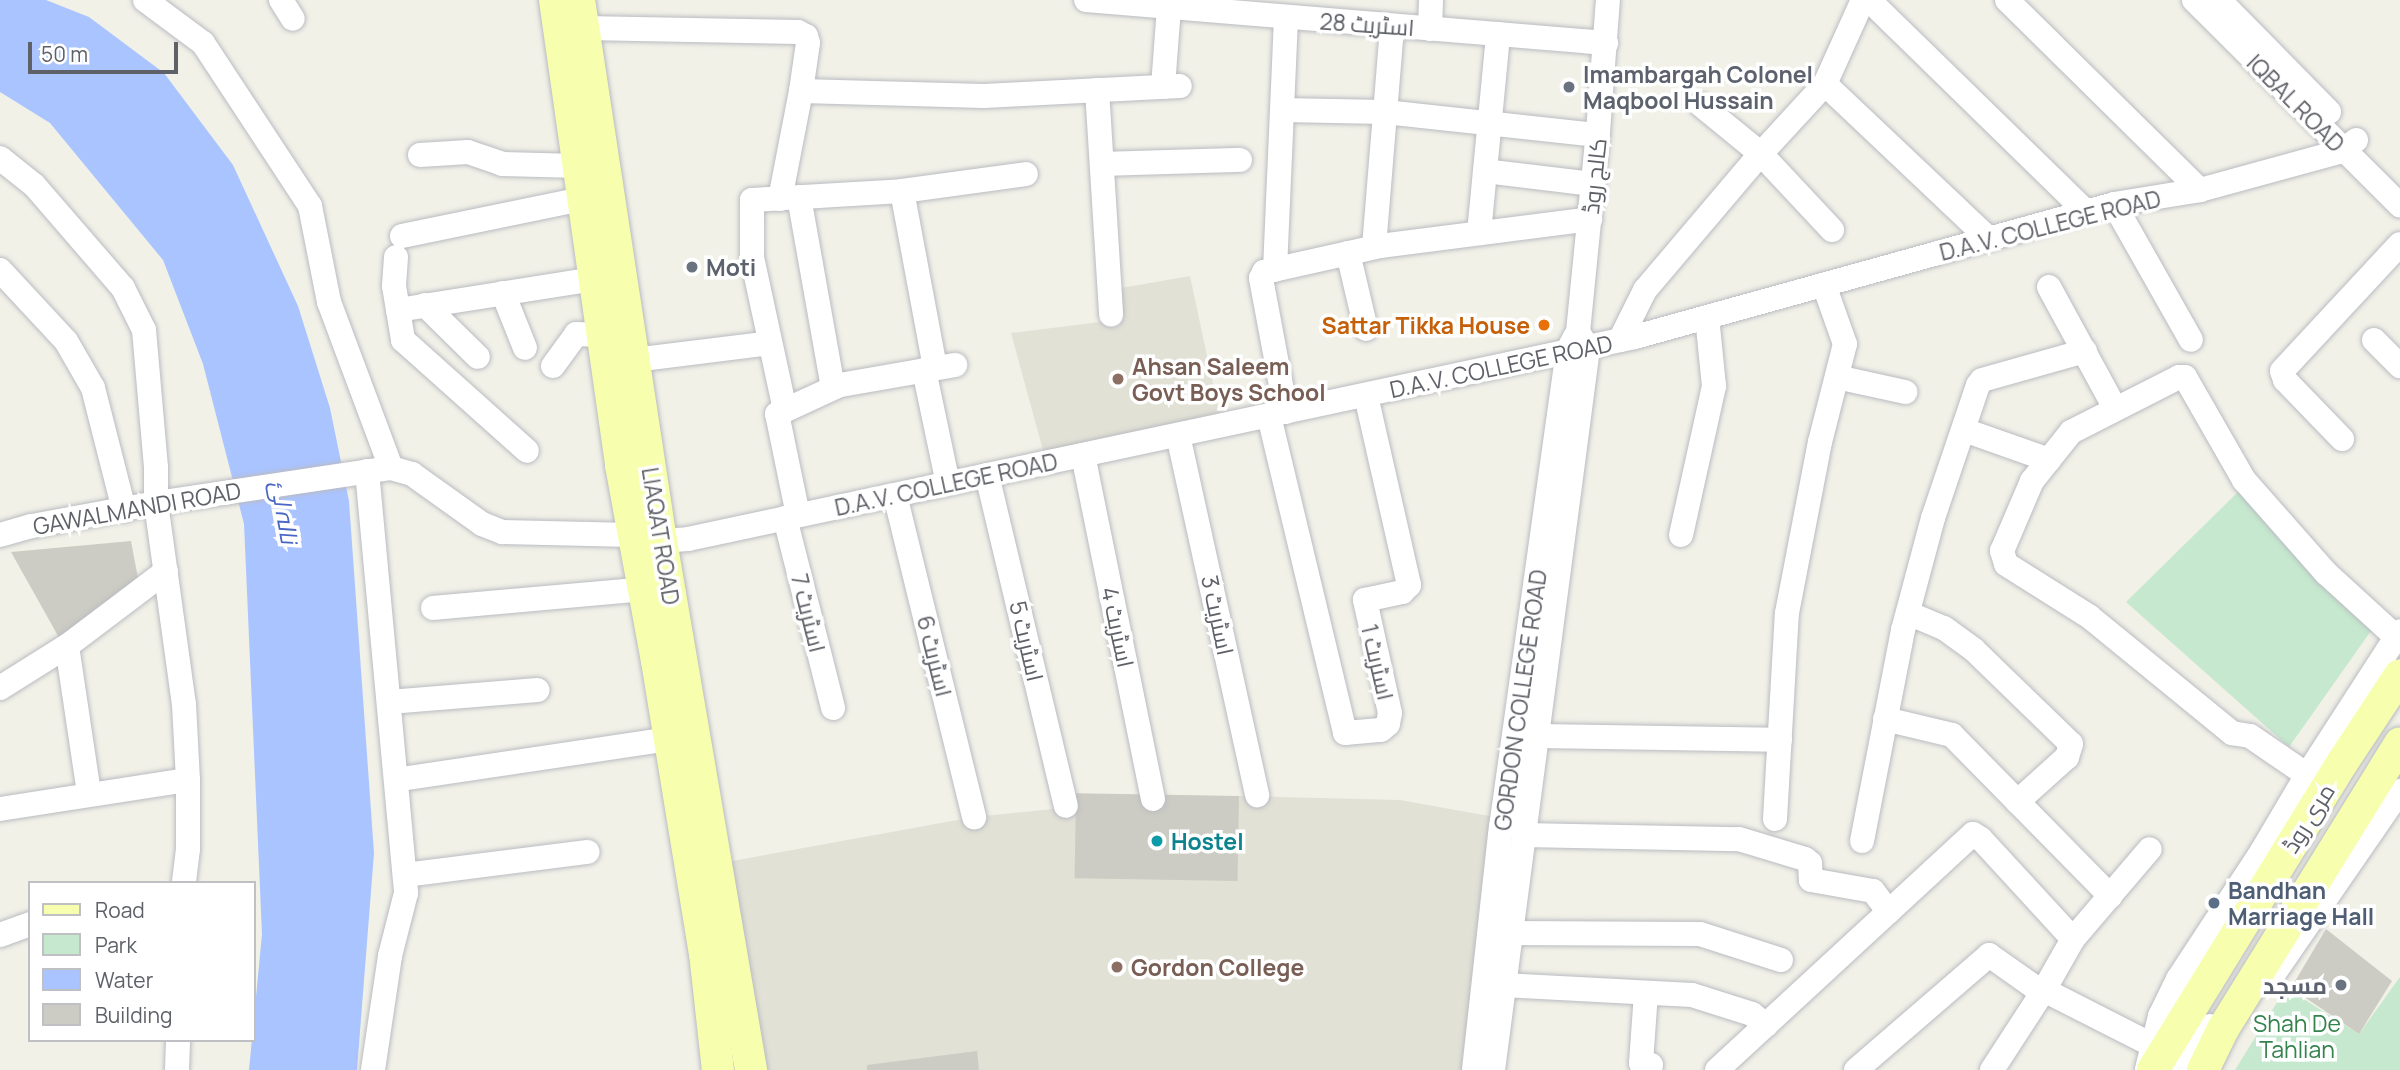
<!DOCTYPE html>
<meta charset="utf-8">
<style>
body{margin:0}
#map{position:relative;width:2400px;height:1070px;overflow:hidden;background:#f1f1e8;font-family:Manrope,Cairo,sans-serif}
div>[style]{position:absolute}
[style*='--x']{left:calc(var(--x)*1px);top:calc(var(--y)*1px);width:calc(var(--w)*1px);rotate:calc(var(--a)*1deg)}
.education>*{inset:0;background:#e1e1d6}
.green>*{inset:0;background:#c5e8ce}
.water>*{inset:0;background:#aac4ff}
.building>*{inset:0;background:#ccccc4;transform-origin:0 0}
.roads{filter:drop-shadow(0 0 2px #babbc1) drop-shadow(0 0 2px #babbc1)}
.minor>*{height:24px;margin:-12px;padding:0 12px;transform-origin:12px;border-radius:12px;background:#fff}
.major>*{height:32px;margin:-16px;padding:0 16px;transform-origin:16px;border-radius:16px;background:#f7ffaf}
.dots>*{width:19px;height:19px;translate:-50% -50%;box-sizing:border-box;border:4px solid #fff;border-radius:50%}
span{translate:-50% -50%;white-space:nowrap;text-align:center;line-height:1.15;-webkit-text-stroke:7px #fff;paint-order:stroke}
.street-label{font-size:23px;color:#5f6168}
.worship-label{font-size:23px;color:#5b616d;font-weight:700}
.left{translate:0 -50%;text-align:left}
.right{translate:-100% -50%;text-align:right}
.food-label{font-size:23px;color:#c56008;font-weight:700}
.education-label{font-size:23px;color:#785e54;font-weight:700}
.culture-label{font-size:23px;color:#0d838f;font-weight:700}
.service-label{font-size:23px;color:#4e5e75;font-weight:700}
.park-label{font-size:23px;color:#34824c}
.water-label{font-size:24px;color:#4966c5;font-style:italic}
.legend{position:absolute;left:28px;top:881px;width:228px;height:161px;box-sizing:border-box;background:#fff;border:2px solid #bfc0c3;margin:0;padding:9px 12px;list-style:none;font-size:21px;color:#5f6168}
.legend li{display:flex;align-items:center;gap:14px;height:35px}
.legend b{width:35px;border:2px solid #bfc0c3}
.scale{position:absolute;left:28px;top:42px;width:150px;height:32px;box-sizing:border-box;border:4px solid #5f6168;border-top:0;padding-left:9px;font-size:21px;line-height:24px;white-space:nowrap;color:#5f6168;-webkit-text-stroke:5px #fff;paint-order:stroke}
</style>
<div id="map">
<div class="education">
<div style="clip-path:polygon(1190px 276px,1222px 426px,1047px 465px,1011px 333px,1108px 321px,1110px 290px)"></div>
<div style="clip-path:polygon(1239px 796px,1400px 800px,1517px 821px,1489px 1070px,751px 1070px,716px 864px,974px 817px,1153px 799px)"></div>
</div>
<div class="green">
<div style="clip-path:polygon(2240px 490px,2373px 628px,2289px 747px,2126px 602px)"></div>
<div style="clip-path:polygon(2400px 977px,2400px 1070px,2235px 1070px,2286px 988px,2359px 1034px)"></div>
</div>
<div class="water">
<div style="clip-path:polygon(0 0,46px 0,89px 17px,164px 73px,233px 165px,298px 306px,330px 408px,349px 501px,374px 853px,357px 1070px,249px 1070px,262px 934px,244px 524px,203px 364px,163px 260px,50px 123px,0 92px)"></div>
</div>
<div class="building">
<div style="clip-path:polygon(131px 541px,141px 594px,62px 643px,11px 552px)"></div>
<div style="left:1239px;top:796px;width:85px;height:163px;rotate:91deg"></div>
<div style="clip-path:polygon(2326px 929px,2392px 981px,2359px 1034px,2291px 988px)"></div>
<div style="clip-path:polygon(977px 1051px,979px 1070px,867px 1070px,867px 1065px)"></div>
</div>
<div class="roads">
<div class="minor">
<div style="--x:145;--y:0;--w:72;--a:36.6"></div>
<div style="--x:203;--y:43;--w:195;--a:56.7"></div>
<div style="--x:310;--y:206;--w:98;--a:78.8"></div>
<div style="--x:329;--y:302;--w:177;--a:69.5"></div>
<div style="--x:281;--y:0;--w:22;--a:58"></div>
<div style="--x:1086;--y:0;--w:522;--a:4.73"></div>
<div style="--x:1869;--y:0;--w:303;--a:44.3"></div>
<div style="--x:2007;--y:0;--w:271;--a:44.6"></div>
<div style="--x:2194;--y:0;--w:291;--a:44.9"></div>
<div style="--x:2219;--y:0;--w:157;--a:45.5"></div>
<div style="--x:584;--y:28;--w:214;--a:1.1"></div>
<div style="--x:798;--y:32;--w:9;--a:27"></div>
<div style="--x:806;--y:36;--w:7;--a:74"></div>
<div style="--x:808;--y:43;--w:49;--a:98.3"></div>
<div style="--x:801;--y:91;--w:110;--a:101"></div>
<div style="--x:1430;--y:29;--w:29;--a:-88"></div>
<div style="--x:1825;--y:84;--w:226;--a:43.4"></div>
<div style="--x:1163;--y:87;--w:79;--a:-85.7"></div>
<div style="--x:1097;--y:90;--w:225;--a:86.4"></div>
<div style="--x:801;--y:91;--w:183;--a:1.6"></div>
<div style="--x:984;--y:96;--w:196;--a:-2.9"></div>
<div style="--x:1701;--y:105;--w:77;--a:39.2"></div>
<div style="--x:1761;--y:154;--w:104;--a:46.9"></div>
<div style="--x:1282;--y:110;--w:103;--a:1.1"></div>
<div style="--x:1385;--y:112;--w:214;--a:6.2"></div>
<div style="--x:420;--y:155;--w:48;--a:-3.6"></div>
<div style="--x:468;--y:152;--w:36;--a:19"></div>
<div style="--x:502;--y:164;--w:77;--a:1.5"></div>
<div style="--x:0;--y:158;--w:43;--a:38.5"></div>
<div style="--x:34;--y:185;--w:136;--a:49.2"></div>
<div style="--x:123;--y:288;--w:47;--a:63.4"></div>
<div style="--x:144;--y:330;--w:138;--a:85"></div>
<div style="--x:156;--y:467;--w:36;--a:90"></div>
<div style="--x:156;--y:503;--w:203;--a:82.1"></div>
<div style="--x:184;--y:704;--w:76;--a:87"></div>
<div style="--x:188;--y:780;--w:69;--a:90"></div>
<div style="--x:188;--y:849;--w:34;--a:97"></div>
<div style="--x:1104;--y:164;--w:136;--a:-1.7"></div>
<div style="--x:1485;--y:171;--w:109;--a:6.9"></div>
<div style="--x:902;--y:191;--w:180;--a:79.4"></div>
<div style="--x:799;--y:197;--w:194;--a:79.9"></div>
<div style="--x:2114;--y:204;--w:156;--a:60.5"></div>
<div style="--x:1479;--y:233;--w:200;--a:-84.5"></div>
<div style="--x:402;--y:236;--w:185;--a:-11.6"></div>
<div style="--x:1374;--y:247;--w:222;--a:-85.3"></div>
<div style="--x:1348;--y:253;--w:78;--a:76.7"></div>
<div style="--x:396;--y:257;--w:29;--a:94"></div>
<div style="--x:394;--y:286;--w:55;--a:80.5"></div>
<div style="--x:403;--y:340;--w:166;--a:41.8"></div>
<div style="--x:0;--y:270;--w:97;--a:47.1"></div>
<div style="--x:66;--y:341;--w:54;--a:60.1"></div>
<div style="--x:93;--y:388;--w:126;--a:75.7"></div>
<div style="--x:1275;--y:270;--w:252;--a:-87.5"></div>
<div style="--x:2049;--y:287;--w:138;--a:61.4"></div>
<div style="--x:503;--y:293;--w:59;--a:68.2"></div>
<div style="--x:425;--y:305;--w:74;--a:44.5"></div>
<div style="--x:398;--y:310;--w:198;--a:-9"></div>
<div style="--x:1620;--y:340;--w:56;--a:-63.4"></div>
<div style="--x:1645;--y:290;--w:173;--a:-49.7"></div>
<div style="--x:1757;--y:158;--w:100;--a:-47.4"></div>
<div style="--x:1825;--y:84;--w:92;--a:-65.7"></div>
<div style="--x:2374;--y:340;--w:37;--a:45"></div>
<div style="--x:1588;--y:348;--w:19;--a:-122"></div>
<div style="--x:1578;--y:332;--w:201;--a:-84.3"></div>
<div style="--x:1598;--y:132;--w:132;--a:-85.7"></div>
<div style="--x:634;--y:360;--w:137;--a:-7.1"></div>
<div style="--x:553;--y:366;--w:39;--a:-54"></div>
<div style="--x:576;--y:334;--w:26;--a:2"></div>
<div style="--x:924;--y:370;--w:116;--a:78.1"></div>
<div style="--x:1837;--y:377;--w:70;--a:12.4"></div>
<div style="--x:785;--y:410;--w:156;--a:-102.2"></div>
<div style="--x:752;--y:258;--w:58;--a:-90"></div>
<div style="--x:752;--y:200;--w:150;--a:-3.4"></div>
<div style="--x:902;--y:191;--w:125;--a:-7.8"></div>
<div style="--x:1286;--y:412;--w:136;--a:-100.6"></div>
<div style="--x:1261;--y:278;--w:7;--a:-63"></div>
<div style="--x:1264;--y:272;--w:119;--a:-12.6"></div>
<div style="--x:1380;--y:246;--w:212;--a:-7.3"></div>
<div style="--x:1269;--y:416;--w:326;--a:76.5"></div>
<div style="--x:1345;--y:733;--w:36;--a:-5"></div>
<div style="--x:1381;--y:730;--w:9;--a:-41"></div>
<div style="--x:1388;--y:724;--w:11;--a:-80"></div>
<div style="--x:1390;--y:713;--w:116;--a:-102.5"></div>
<div style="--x:1365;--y:600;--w:38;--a:-12"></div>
<div style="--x:1402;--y:592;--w:10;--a:-45"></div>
<div style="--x:1409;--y:585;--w:195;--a:-102.8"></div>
<div style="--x:1964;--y:430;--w:90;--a:19.4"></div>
<div style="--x:1178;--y:435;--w:369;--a:77.6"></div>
<div style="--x:2342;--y:439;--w:82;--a:-134"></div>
<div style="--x:2285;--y:380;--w:9;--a:-108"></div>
<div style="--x:2282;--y:371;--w:173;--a:-47.1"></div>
<div style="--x:1083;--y:455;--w:351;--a:78.5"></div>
<div style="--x:367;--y:471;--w:424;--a:84.7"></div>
<div style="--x:406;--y:893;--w:65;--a:104.3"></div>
<div style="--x:390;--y:956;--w:115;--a:98.5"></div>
<div style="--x:987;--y:475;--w:340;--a:76.6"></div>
<div style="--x:895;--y:495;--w:332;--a:76.2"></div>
<div style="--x:798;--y:515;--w:103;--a:-101.7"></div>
<div style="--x:777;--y:414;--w:69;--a:-24.7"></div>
<div style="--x:840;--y:385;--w:117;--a:-9.9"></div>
<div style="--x:785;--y:518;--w:196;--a:75.8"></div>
<div style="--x:0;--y:535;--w:33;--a:-16"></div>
<div style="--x:32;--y:526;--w:126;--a:-10.5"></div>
<div style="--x:156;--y:503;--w:238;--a:-8.5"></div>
<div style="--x:391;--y:468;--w:22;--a:16"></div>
<div style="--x:412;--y:474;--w:86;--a:35.5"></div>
<div style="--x:482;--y:524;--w:22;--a:22"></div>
<div style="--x:502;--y:532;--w:131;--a:1.3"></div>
<div style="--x:633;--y:535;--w:29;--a:12"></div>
<div style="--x:661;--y:541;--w:27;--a:-4"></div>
<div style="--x:688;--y:539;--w:968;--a:-12.04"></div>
<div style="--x:1635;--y:337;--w:497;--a:-15.5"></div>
<div style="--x:2114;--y:204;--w:87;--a:-9.2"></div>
<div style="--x:2200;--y:190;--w:148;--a:-15.3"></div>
<div style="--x:2343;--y:151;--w:17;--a:-40"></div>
<div style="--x:1681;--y:535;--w:153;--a:-77.5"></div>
<div style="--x:1714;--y:386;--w:69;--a:-95.8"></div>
<div style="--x:433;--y:608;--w:212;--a:-5.1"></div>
<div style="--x:1908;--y:613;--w:39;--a:23"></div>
<div style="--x:1944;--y:628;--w:37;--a:36"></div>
<div style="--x:1974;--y:650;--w:135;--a:44.1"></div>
<div style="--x:2071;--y:744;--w:14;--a:107"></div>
<div style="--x:2067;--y:757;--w:67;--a:138"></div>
<div style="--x:67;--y:646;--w:150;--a:81.5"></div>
<div style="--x:0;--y:688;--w:79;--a:-32.1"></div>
<div style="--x:67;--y:646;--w:124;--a:-37.1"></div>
<div style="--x:389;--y:702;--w:149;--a:-4.6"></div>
<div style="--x:1885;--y:719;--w:69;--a:13.4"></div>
<div style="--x:1952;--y:735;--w:226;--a:45.5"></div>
<div style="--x:1535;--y:736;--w:245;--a:0.9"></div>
<div style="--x:2307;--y:775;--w:69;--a:-145.6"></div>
<div style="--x:2250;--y:736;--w:18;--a:-171"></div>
<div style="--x:2232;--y:733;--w:183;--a:-140.8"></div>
<div style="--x:2090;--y:617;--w:99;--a:-147.8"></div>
<div style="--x:2006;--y:564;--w:14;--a:-107"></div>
<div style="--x:2002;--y:551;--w:76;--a:-66.8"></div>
<div style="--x:2032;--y:481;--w:63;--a:-51.5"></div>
<div style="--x:2071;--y:432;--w:121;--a:-27"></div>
<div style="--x:2179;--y:377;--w:6;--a:0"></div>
<div style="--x:2185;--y:377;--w:119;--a:60.2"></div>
<div style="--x:2244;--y:480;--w:124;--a:48.6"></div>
<div style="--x:2326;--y:573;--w:95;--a:42.4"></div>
<div style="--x:408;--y:778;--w:265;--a:-8.5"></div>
<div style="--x:0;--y:809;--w:190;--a:-8.8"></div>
<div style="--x:1775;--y:819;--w:206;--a:-86.7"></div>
<div style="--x:1787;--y:613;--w:174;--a:-79.1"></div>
<div style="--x:1820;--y:442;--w:101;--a:-75.7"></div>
<div style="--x:1845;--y:344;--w:63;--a:-109.6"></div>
<div style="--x:1523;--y:835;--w:216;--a:1.1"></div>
<div style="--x:1739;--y:839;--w:69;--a:16.9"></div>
<div style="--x:1805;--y:859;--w:6;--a:39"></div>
<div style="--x:1810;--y:863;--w:17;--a:87"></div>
<div style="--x:1811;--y:880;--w:63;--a:10.1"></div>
<div style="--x:1873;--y:891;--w:26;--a:53"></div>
<div style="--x:1862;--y:841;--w:215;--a:-79"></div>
<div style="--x:1903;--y:630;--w:116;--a:-75"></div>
<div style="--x:1933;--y:518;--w:140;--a:-71.3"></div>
<div style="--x:1978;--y:385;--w:6;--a:-51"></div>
<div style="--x:1982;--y:380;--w:107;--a:-15.7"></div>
<div style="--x:405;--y:875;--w:184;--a:-7.2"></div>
<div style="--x:1509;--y:933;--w:191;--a:0.3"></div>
<div style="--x:1700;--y:934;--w:85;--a:17.8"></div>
<div style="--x:0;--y:935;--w:32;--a:-20"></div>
<div style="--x:2275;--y:972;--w:220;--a:-55.4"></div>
<div style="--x:1503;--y:985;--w:189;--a:3"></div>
<div style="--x:1692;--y:995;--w:63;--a:17.6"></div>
<div style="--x:1752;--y:1014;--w:18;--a:38"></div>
<div style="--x:1646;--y:993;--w:70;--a:94.1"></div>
<div style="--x:1641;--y:1063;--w:10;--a:11"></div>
<div style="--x:1651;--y:1065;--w:5;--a:101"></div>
<div style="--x:2147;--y:1069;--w:55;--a:-76.2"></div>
<div style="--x:2160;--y:1016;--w:41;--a:-64.1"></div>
<div style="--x:2178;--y:979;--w:153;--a:-56.7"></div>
<div style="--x:2262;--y:851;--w:88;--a:-59.4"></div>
<div style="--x:2307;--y:775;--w:171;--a:-57.1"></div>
<div style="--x:177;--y:1070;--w:30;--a:-88"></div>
<div style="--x:1474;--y:1070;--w:244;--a:-83.7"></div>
<div style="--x:1501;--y:827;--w:482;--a:-82"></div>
<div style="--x:1568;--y:350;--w:15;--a:-62"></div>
<div style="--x:1493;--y:1070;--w:728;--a:-82.5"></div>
<div style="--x:1717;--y:1070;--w:348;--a:-42.7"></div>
<div style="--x:1973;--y:834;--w:9;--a:32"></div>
<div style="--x:1981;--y:839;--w:136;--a:47.4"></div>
<div style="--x:1856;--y:1070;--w:176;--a:-40.8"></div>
<div style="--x:1989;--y:955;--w:54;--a:35.2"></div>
<div style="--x:2033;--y:986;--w:12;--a:20"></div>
<div style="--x:2044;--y:990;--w:59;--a:-60.4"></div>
<div style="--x:2073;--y:939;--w:118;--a:-49.5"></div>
<div style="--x:1992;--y:1070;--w:95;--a:-57"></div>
<div style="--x:2044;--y:990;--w:121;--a:27"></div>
<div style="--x:2184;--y:1070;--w:51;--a:-59.4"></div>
</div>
<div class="major">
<div style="--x:555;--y:0;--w:470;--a:81.9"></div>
<div style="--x:621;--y:465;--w:199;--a:79.6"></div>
<div style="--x:657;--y:661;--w:296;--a:80.7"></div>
<div style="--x:705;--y:953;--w:118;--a:83.7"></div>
<div style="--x:579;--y:0;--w:547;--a:81.38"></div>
<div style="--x:661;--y:541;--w:537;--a:80.34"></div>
<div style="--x:2153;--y:1070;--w:361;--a:-58.4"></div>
<div style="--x:2342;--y:763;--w:105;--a:-56.6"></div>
<div style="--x:2203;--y:1070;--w:46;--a:-64"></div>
<div style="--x:2223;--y:1029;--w:336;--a:-58.2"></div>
</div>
</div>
<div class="dots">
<div style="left:1569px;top:87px;background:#6b7280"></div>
<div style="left:692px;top:267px;background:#6b7280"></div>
<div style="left:1544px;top:325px;background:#e8710a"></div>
<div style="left:1118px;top:379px;background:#8d6e63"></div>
<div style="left:1157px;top:841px;background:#0f9aa8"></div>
<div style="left:2214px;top:903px;background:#5c6f8a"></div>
<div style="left:1117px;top:967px;background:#8d6e63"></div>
<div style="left:2341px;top:985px;background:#6b7280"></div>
</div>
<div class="street-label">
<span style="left:1367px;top:24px;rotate:4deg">اسٹریٹ 28</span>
<span style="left:2296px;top:103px;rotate:45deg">IQBAL ROAD</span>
<span style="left:1594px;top:176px;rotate:-84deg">کالج روڈ</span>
<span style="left:2050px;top:225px;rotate:-14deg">D.A.V. COLLEGE ROAD</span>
<span style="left:1501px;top:366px;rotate:-12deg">D.A.V. COLLEGE ROAD</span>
<span style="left:946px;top:484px;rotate:-12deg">D.A.V. COLLEGE ROAD</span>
<span style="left:137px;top:508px;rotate:-10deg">GAWALMANDI ROAD</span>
<span style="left:661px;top:536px;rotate:81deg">LIAQAT ROAD</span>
<span style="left:809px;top:613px;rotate:76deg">اسٹریٹ 7</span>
<span style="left:1218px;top:615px;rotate:78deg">اسٹریٹ 3</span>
<span style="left:1118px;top:627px;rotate:78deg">اسٹریٹ 4</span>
<span style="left:1027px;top:641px;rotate:77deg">اسٹریٹ 5</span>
<span style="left:935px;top:656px;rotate:76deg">اسٹریٹ 6</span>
<span style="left:1378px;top:662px;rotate:77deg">اسٹریٹ 1</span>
<span style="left:1520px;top:700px;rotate:-82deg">GORDON COLLEGE ROAD</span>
<span style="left:2308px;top:818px;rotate:-58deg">مری روڈ</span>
</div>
<div class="worship-label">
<span class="left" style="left:1583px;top:87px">Imambargah Colonel<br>Maqbool Hussain</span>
<span class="left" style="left:706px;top:267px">Moti</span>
<span class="right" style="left:2327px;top:985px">مسجد</span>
</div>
<div class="food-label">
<span class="right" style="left:1530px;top:325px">Sattar Tikka House</span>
</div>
<div class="education-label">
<span class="left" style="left:1132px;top:379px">Ahsan Saleem<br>Govt Boys School</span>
<span class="left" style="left:1131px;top:967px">Gordon College</span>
</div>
<div class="culture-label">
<span class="left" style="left:1171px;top:841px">Hostel</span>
</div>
<div class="service-label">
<span class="left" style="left:2228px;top:903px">Bandhan<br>Marriage Hall</span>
</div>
<div class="park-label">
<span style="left:2297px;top:1036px">Shah De<br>Tahlian</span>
</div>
<div class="water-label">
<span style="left:285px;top:512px;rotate:80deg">نالہ لئ</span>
</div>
<ul class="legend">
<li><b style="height:9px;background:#f7ffaf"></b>Road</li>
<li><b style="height:19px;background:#c5e8ce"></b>Park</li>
<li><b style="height:19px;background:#aac4ff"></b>Water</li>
<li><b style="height:19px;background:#ccccc4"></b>Building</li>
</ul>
<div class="scale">50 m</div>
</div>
